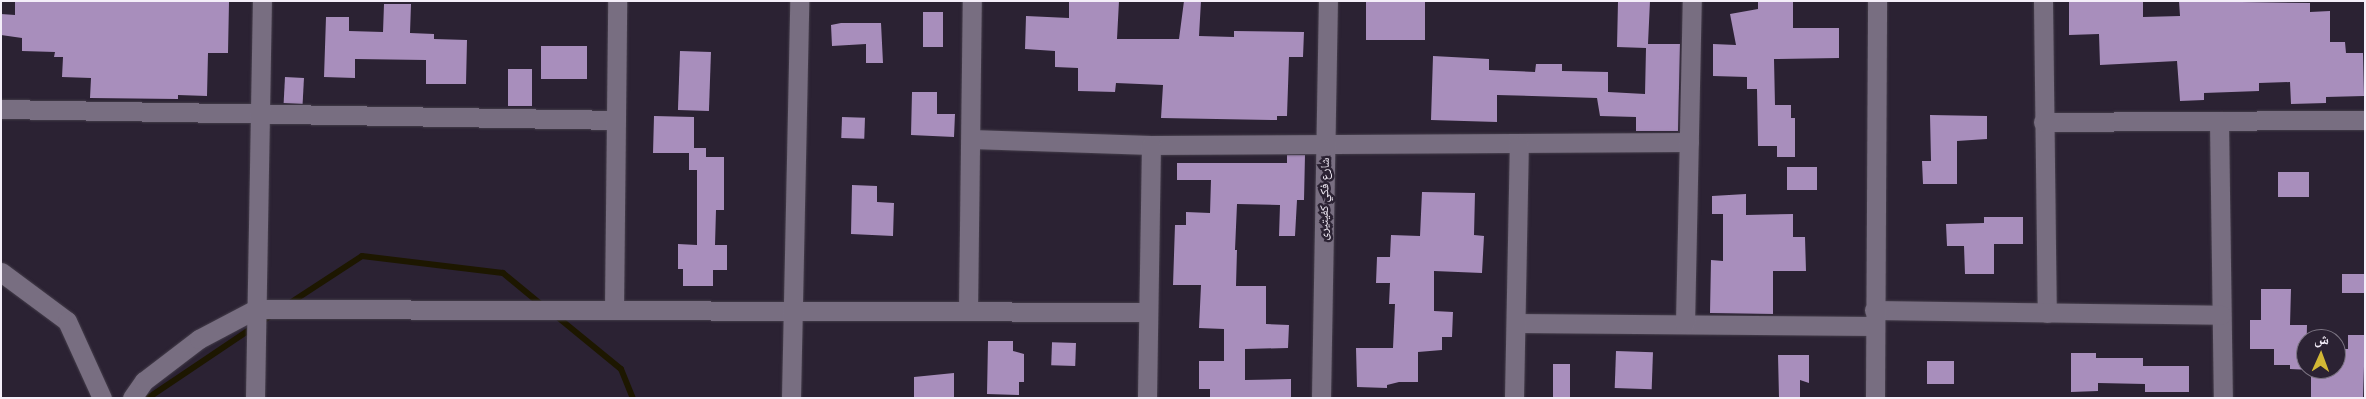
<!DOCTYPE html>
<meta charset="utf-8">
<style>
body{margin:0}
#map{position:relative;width:2366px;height:399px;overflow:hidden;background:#2b2233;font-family:"Fira Sans","Noto Naskh Arabic",sans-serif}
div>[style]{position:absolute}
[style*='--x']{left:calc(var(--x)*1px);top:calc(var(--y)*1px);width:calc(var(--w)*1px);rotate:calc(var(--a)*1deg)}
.stream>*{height:6px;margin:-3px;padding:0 3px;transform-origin:3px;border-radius:3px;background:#1d1700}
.building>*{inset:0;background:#a88ebc;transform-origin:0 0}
.roads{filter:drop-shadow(0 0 1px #453e4b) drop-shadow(0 0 1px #453e4b)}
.minor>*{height:19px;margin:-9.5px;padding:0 9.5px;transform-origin:9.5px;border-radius:9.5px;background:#786e81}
span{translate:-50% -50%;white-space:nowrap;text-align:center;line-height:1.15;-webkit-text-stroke:5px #2b2233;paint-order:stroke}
.street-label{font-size:12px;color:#f4eef9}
.frame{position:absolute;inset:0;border:2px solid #f4eef9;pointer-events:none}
.north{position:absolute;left:2296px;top:329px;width:50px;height:50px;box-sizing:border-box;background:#2b2233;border:1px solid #7b7482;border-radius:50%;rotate:2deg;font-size:14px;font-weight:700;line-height:20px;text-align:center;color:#f4eef9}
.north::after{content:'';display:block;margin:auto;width:18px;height:22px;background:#d2b735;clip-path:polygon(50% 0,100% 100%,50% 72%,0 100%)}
</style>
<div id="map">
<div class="stream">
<div style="--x:290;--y:303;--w:86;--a:-33.1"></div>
<div style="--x:362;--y:256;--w:142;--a:6.9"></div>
<div style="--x:503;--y:273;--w:52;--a:39.5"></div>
<div style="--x:555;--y:315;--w:85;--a:39.3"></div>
<div style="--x:621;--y:369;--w:31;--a:68"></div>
<div style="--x:148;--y:398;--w:151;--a:-33.9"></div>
</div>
<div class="building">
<div style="clip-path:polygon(1069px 1px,1119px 1px,1117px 39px,1179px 39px,1184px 1px,1201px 1px,1199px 36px,1234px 37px,1234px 31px,1304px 32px,1303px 57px,1289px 57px,1287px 116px,1277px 116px,1277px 120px,1161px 118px,1163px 85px,1116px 83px,1115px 92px,1078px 91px,1078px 68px,1055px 67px,1055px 51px,1025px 49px,1026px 16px,1069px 18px)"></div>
<div style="left:1366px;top:1px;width:59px;height:39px"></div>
<div style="clip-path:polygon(1618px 1px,1650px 1px,1648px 44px,1680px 44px,1678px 131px,1636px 131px,1636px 117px,1600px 116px,1597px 98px,1497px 95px,1497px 122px,1431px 120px,1433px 56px,1489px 59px,1489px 70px,1535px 72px,1536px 64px,1562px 64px,1562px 71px,1608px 72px,1608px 92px,1645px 94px,1646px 48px,1617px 47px)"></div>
<div style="clip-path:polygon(1793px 1px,1793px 28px,1839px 28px,1839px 58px,1774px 59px,1775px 105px,1791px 105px,1791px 118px,1795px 118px,1795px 157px,1777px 157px,1777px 146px,1758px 146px,1757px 89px,1747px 89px,1747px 77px,1713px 76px,1713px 44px,1736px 45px,1730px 14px,1758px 9px,1758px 2px)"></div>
<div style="clip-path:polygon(2069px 1px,2143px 1px,2143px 17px,2180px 16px,2179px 1px,2310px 3px,2310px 12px,2330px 11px,2330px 42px,2345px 42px,2346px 53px,2363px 53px,2364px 96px,2326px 97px,2326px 103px,2291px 104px,2290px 82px,2259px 83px,2259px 91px,2204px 93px,2204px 100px,2180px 101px,2177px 61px,2100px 65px,2099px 34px,2069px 35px)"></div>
<div style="clip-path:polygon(15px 2px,229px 2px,228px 53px,208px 53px,207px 96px,178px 95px,178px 99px,90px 98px,91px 78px,62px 77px,63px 57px,54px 57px,55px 52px,22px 51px,22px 38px,1px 35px,1px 14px,15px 15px)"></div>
<div style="clip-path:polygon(384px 4px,411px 4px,410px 33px,434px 34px,434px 39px,467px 40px,466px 84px,426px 84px,426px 60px,355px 59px,355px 78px,324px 77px,326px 17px,349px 17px,349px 31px,383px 32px)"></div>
<div style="left:923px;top:12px;width:20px;height:35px"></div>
<div style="clip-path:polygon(841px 23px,881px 23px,883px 63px,866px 63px,866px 44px,832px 46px,831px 25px)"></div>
<div style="left:541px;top:46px;width:46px;height:33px"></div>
<div style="left:680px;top:51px;width:31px;height:59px;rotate:2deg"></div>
<div style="left:508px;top:69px;width:24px;height:37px"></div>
<div style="left:285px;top:77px;width:19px;height:26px;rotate:3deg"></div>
<div style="clip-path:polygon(912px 92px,937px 92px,937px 114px,955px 114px,954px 137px,911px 135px)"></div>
<div style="clip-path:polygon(1930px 115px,1987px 116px,1987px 139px,1957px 141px,1957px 184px,1923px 184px,1922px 161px,1931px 161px)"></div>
<div style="clip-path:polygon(654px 116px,694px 117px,694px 148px,706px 148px,706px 157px,724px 157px,724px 210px,716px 210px,715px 245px,727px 245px,727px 270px,713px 270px,713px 286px,683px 286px,683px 269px,678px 269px,678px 244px,697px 245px,697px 170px,689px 170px,689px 153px,653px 153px)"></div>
<div style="left:842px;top:117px;width:23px;height:21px;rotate:2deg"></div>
<div style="clip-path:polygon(1287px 155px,1305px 155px,1304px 200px,1297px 200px,1295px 236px,1279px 236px,1280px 205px,1237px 204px,1235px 250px,1237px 250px,1236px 286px,1266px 286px,1266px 324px,1289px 325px,1288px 348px,1245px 349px,1245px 380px,1291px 379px,1291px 398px,1210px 398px,1210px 389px,1199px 389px,1199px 361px,1224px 361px,1224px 329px,1199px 328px,1201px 285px,1173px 285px,1175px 225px,1186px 225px,1186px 212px,1210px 213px,1211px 180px,1177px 180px,1177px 163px,1287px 163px)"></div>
<div style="left:1817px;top:167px;width:23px;height:30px;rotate:90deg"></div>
<div style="left:2278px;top:172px;width:31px;height:25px"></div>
<div style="clip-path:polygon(852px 185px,877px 186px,877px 202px,894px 203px,893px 236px,851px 234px)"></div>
<div style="clip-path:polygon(1422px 192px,1475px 193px,1474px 235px,1484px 236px,1482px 273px,1434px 271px,1434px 311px,1453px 312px,1452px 337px,1442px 337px,1442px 350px,1418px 352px,1418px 382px,1399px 382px,1387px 385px,1387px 388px,1357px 387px,1356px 348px,1393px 348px,1395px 304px,1389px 304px,1390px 283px,1376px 283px,1377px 257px,1390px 257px,1391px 235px,1420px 236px)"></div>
<div style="clip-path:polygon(1746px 194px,1746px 215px,1793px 214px,1793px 237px,1805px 237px,1806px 271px,1773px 271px,1773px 314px,1710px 313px,1711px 260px,1723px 261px,1723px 214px,1712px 214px,1712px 196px)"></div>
<div style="clip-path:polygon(1984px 217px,2023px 217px,2023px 244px,1994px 244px,1994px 274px,1965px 274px,1964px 246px,1947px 246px,1946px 224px,1984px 223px)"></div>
<div style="left:2342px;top:274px;width:23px;height:19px"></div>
<div style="clip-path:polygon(2261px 289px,2291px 289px,2290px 325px,2307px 325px,2306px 369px,2336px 369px,2336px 349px,2348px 349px,2348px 335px,2365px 335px,2363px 398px,2311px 398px,2311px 370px,2290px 369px,2290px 365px,2274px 365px,2274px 349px,2250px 349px,2250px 320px,2261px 320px)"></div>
<div style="clip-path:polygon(988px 341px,1013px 341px,1013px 351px,1024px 354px,1024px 382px,1019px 382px,1019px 395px,987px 394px)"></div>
<div style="left:1076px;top:343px;width:23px;height:24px;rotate:92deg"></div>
<div style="left:1616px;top:351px;width:37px;height:37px;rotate:2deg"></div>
<div style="clip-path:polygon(2071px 353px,2096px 353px,2096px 358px,2143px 358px,2143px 366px,2189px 366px,2189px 392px,2145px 392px,2145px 384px,2098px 383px,2098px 391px,2071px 392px)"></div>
<div style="clip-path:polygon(1778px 355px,1809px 355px,1809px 383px,1800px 380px,1800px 398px,1779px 398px)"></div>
<div style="left:1927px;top:361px;width:27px;height:23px"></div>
<div style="left:1553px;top:364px;width:17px;height:33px"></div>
<div style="clip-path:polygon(954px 373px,954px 398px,914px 398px,914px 377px)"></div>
</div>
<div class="roads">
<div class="minor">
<div style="--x:2043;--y:1;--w:312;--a:89.3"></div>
<div style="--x:1;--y:109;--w:615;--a:1.02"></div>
<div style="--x:2219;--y:121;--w:277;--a:89.2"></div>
<div style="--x:2043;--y:122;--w:322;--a:-0.4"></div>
<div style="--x:971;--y:139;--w:180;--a:1.9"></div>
<div style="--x:1151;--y:145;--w:538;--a:-0.32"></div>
<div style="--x:1;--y:272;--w:82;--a:36.6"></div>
<div style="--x:67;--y:321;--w:85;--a:65.6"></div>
<div style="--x:614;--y:309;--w:308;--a:-89.4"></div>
<div style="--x:1874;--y:310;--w:347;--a:0.8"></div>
<div style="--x:968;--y:311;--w:310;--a:-89.3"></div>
<div style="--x:1516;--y:323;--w:358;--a:0.5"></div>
<div style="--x:1685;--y:324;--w:323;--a:-88.8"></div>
<div style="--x:132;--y:398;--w:21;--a:-55"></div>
<div style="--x:144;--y:381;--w:69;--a:-37.4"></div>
<div style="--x:199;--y:339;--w:64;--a:-27.8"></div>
<div style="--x:256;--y:309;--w:892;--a:0.19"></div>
<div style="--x:255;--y:398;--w:397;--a:-89"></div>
<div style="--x:791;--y:398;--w:397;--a:-88.8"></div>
<div style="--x:1147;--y:398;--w:253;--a:-89.1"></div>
<div style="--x:1321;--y:398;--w:397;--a:-89"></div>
<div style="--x:1514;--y:398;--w:253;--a:-88.9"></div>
<div style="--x:1875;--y:398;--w:397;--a:-89.7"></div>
</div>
</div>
<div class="street-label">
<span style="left:1325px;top:199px;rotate:-89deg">شارع فكي كفيتيرى</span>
</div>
<div class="frame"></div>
<div class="north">ش</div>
</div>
